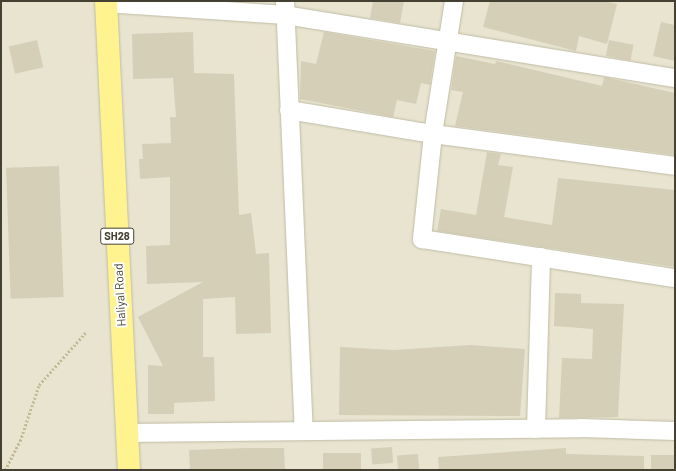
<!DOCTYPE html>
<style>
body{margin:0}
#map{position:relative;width:676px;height:471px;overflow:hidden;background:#f3f1e2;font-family:Barlow,sans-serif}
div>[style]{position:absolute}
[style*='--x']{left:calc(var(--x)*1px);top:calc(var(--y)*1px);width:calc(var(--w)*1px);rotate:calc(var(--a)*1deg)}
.residential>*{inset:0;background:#e8e4d0;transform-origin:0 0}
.building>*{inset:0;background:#d5cfb7;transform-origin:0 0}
.path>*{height:2.5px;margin-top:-1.25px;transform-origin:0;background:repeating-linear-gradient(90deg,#c2ba94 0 2px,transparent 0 4px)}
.roads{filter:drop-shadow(0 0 1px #bfbba4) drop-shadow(0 0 1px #bfbba4)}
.minor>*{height:18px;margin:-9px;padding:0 9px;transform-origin:9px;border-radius:9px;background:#fff}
.primary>*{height:22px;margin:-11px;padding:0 11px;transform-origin:11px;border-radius:11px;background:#fff38f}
span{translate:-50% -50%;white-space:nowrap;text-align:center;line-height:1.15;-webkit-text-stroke:4px #fff;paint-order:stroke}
.shield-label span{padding:1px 3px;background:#fff;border:1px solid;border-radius:3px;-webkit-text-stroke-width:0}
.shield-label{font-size:11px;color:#454132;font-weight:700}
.street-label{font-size:12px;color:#454132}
.frame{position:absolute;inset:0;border:2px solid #454132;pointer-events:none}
</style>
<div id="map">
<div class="residential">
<div style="left:1px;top:1px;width:674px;height:469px"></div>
</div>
<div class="building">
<div style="clip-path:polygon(373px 1px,404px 1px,400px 23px,370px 18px)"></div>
<div style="clip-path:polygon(490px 1px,604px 1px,617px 4px,607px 44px,579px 36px,576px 51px,483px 27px)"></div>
<div style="clip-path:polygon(661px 22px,675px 25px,675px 61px,653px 56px)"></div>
<div style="clip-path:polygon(193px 32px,194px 73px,234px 74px,239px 215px,251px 213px,256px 254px,269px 253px,271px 333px,236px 334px,235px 297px,203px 299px,203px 357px,214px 357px,215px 401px,174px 403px,174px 414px,148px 414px,148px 365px,163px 366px,138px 317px,203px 282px,147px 284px,146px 246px,170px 245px,170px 177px,140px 179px,139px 159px,143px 159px,142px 144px,171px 143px,170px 117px,176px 117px,173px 78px,133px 79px,132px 34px)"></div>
<div style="clip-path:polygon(324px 32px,435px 51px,430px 85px,421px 83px,416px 104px,397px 100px,393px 117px,300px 99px,301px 61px,316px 64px)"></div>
<div style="left:37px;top:40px;width:28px;height:29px;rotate:77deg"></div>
<div style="left:609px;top:40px;width:25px;height:16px;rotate:11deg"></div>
<div style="clip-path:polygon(456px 56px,495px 64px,496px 61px,602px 86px,604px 77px,675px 93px,675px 155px,455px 126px,463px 92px,451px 90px)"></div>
<div style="clip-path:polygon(487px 152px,501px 154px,498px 165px,513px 167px,504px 217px,552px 225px,558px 178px,675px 190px,675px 267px,437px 231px,441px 209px,476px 215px)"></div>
<div style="left:59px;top:166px;width:131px;height:53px;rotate:88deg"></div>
<div style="clip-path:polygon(555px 293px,581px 294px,581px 303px,624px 304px,618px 417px,559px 418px,562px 358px,592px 359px,593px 329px,554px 326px)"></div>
<div style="clip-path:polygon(470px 345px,525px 349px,520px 416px,339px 415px,340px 347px,394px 350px)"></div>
<div style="left:392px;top:447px;width:16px;height:21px;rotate:86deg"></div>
<div style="clip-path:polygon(247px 448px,284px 448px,285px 470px,190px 470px,189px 450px)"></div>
<div style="clip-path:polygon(566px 448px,566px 454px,644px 456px,644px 470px,439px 470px,438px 457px)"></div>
<div style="left:361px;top:453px;width:17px;height:38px;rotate:90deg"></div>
<div style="left:418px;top:454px;width:16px;height:21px;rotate:86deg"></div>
<div style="left:651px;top:455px;width:24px;height:15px"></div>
</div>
<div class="path">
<div style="--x:5;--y:470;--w:33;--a:-63"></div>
<div style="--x:20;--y:441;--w:59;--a:-71.3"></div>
<div style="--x:39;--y:385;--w:72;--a:-48.4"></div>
</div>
<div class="roads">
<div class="minor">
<div style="--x:285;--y:1;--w:430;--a:87.5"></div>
<div style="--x:454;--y:1;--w:135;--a:99"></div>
<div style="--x:433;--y:134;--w:106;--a:96"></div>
<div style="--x:422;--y:239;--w:256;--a:8.8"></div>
<div style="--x:106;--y:3;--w:179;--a:3.8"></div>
<div style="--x:285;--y:15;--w:395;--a:9.2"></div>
<div style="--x:289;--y:110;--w:146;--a:9.5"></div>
<div style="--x:433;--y:134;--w:244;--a:7.5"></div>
<div style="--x:536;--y:429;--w:172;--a:-88.3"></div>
<div style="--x:127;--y:433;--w:454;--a:-0.6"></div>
<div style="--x:581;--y:428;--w:94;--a:1.8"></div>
</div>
<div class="primary">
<div style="--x:106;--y:1;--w:470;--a:87.2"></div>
</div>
</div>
<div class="shield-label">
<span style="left:117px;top:236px">SH28</span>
</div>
<div class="street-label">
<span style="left:120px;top:295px;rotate:-93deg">Haliyal Road</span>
</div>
<div class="frame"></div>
</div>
